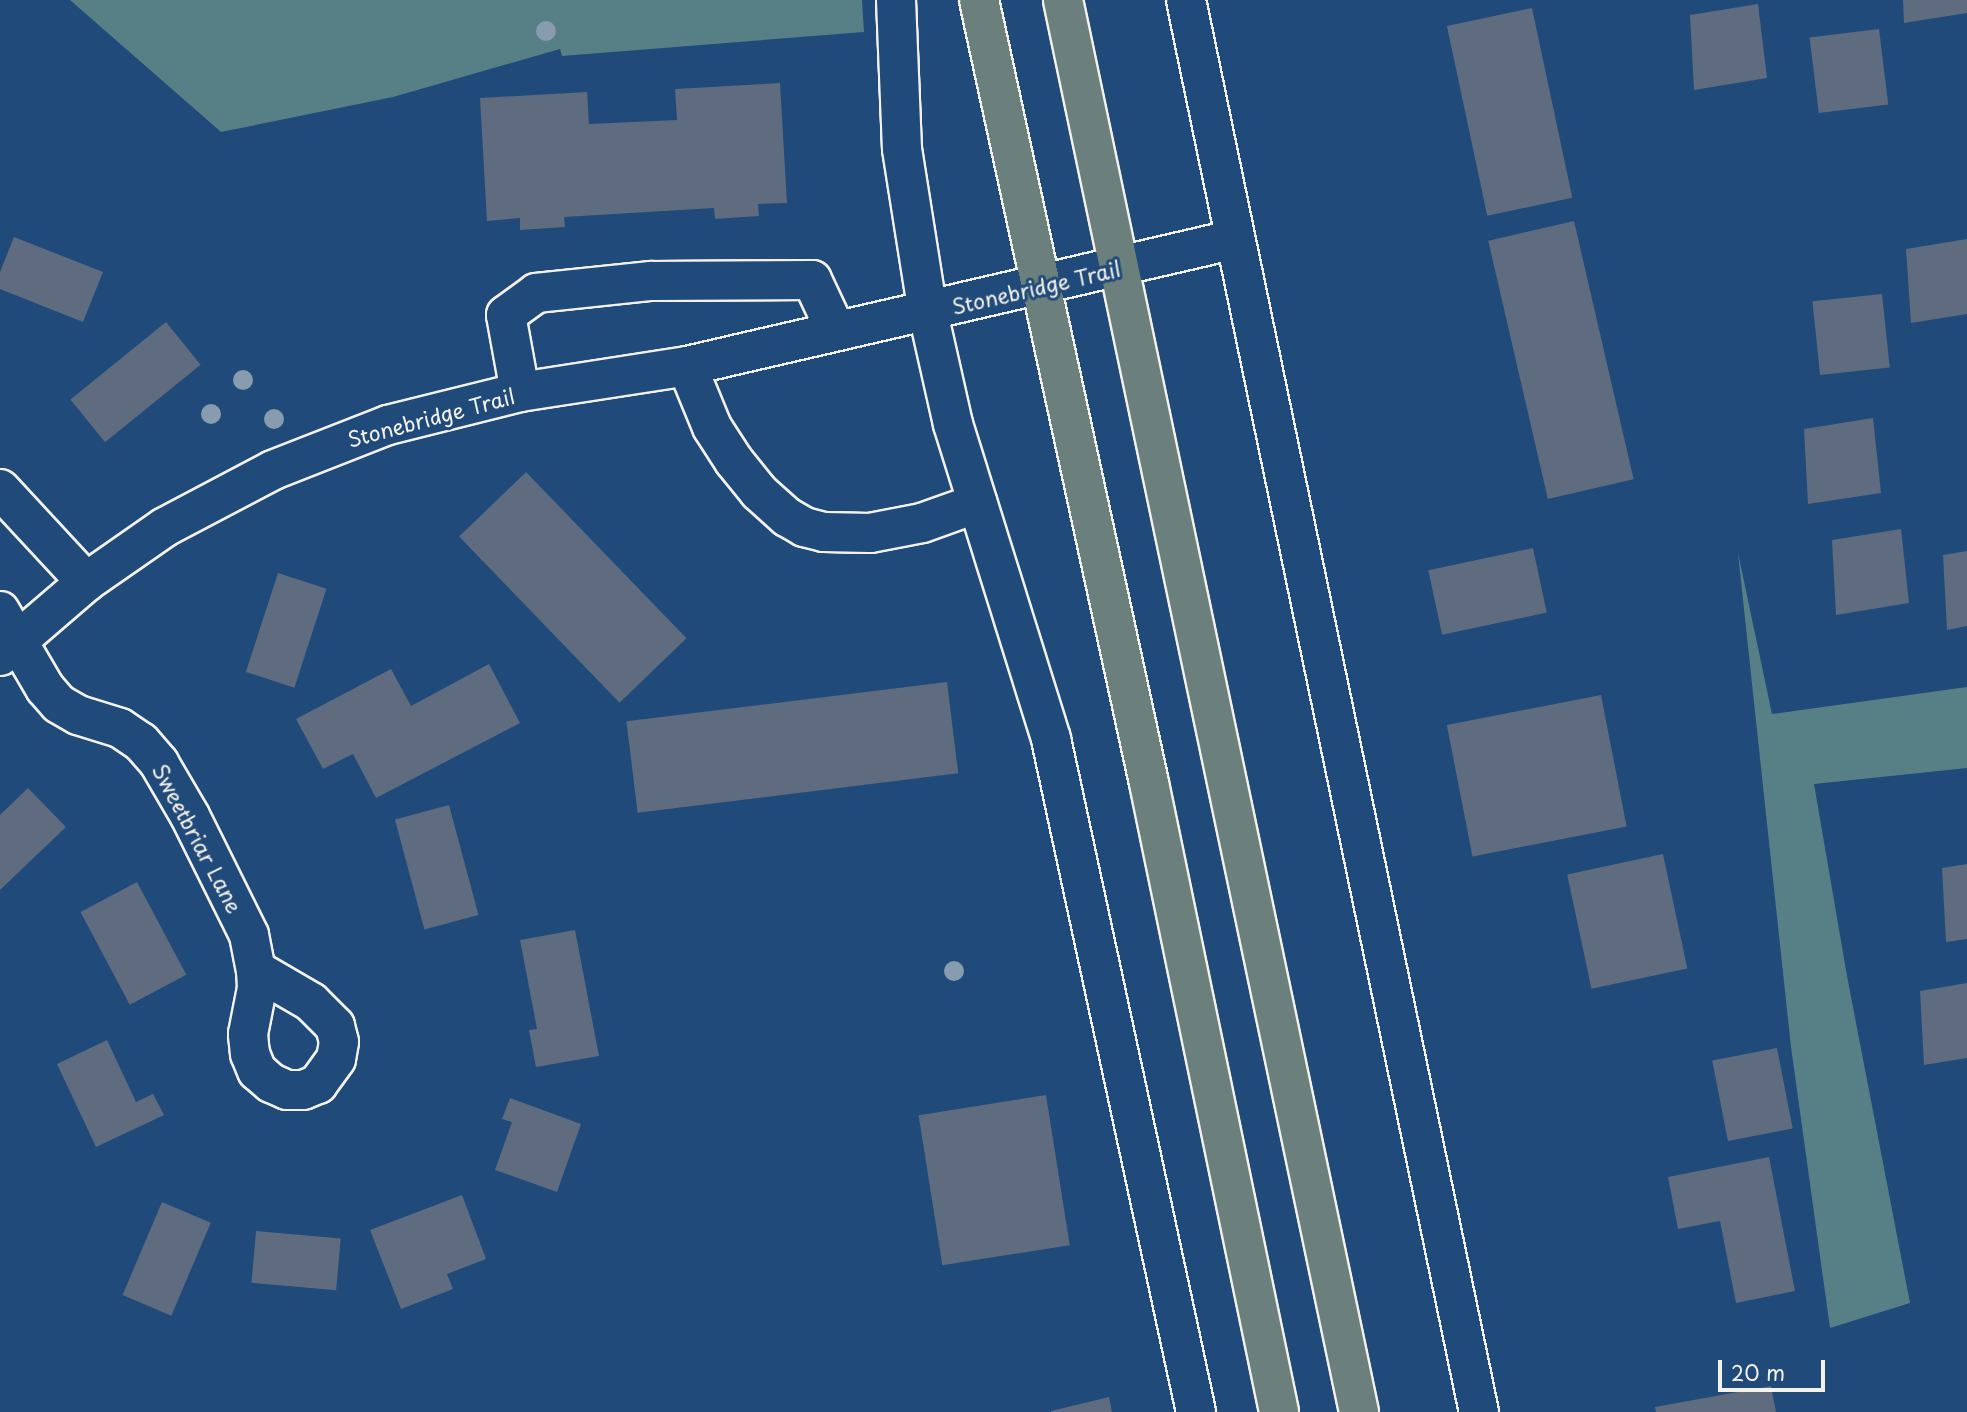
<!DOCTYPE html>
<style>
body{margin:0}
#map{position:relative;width:1967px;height:1412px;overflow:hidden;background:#1f4a7a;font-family:"Playpen Sans",sans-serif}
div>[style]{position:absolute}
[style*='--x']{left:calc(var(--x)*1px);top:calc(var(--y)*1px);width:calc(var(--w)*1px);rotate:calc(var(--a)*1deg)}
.green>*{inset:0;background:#578086}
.building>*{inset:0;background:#5f6b7f;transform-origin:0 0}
.roads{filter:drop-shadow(2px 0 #f4f1e8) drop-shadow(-2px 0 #f4f1e8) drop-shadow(0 2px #f4f1e8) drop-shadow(0 -2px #f4f1e8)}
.minor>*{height:38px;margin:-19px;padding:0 19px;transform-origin:19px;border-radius:19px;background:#1f4a7a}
.major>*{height:38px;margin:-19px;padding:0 19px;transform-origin:19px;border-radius:19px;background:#6b7f7c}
.trees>*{width:20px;height:20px;margin:-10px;border-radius:50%;background:#879cae}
span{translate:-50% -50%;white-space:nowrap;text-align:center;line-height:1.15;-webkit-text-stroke:6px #1f4a7a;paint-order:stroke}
.street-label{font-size:21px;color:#f4f1e8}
.scale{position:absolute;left:1718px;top:1360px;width:107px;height:32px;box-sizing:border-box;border:4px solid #f4f1e8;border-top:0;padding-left:9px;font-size:21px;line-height:24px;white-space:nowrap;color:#f4f1e8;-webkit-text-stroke:5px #1f4a7a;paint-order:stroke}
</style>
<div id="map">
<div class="green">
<i style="clip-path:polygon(70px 0,862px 0,864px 32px,562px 56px,560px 49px,393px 97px,221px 132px)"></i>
<i style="clip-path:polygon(1738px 553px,1772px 714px,1967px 687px,1967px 768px,1814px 784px,1847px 976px,1910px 1303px,1830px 1328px,1791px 1047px)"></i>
</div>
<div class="building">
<i style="clip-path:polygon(1903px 0,1967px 0,1967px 13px,1904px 23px)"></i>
<i style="clip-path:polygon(1758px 4px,1767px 78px,1694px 90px,1690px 15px)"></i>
<i style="left:1532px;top:8px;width:194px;height:87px;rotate:78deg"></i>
<i style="left:1879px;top:29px;width:76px;height:70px;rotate:83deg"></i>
<i style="clip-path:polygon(780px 83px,787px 203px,758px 204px,759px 216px,715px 219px,714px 208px,564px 217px,565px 227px,520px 230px,520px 218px,487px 221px,480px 98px,587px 92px,589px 124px,677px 120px,675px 89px)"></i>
<i style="left:1574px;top:221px;width:265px;height:88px;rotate:77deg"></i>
<i style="clip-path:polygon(14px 237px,103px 272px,83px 322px,0 289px,0 272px)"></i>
<i style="clip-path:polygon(1967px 239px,1967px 314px,1911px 323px,1906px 249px)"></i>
<i style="left:1882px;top:294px;width:74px;height:70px;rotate:84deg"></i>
<i style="left:166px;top:322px;width:55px;height:123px;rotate:51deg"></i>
<i style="clip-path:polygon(1873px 418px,1881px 493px,1808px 504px,1804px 429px)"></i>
<i style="left:526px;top:472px;width:231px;height:93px;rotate:46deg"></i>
<i style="clip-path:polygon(1901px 529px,1909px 603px,1836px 615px,1832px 540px)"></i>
<i style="left:1533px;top:548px;width:66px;height:107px;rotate:78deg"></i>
<i style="clip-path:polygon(1967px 551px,1967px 626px,1947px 630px,1943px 555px)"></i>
<i style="left:278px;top:573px;width:51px;height:104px;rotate:18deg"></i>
<i style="clip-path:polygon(489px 664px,520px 723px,376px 798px,353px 754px,323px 769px,296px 719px,391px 669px,411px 706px)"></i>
<i style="left:947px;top:682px;width:92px;height:323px;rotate:83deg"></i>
<i style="left:1601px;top:695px;width:134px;height:157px;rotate:79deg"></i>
<i style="clip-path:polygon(28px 788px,66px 827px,0 890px,0 815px)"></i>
<i style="left:449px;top:805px;width:114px;height:56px;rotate:75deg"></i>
<i style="left:1663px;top:854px;width:117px;height:98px;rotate:78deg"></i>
<i style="clip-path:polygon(1967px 864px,1967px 939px,1946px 942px,1942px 868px)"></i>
<i style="left:137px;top:882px;width:105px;height:64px;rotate:62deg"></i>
<i style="clip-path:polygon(575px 930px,599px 1056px,536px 1067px,529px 1030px,537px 1029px,520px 940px)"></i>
<i style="clip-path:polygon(1967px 983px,1967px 1058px,1924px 1065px,1920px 991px)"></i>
<i style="clip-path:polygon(107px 1040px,136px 1102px,153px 1094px,164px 1115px,96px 1147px,57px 1064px)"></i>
<i style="left:1777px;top:1048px;width:82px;height:66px;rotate:79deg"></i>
<i style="left:1046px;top:1095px;width:152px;height:129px;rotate:81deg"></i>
<i style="clip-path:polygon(510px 1098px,581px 1124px,557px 1192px,495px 1170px,512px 1122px,502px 1119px)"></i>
<i style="clip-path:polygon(1769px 1157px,1795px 1291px,1736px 1303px,1720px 1221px,1678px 1229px,1668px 1177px)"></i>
<i style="clip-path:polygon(462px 1195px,486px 1259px,447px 1274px,453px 1289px,401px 1309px,370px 1230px)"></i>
<i style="left:162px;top:1202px;width:53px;height:101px;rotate:23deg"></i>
<i style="left:256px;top:1231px;width:85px;height:52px;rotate:5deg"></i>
<i style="clip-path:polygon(1771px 1386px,1776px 1412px,1656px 1412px,1655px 1407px)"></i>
<i style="clip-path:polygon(1109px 1397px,1112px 1412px,1051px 1412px,1051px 1411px)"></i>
</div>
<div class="roads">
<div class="minor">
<i style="--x:896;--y:0;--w:149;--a:87.7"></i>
<i style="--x:902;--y:149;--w:166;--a:81"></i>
<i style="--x:928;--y:313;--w:114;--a:77.3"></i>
<i style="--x:953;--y:424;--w:330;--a:72.7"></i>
<i style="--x:1051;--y:739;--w:688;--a:77.84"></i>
<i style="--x:1186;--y:0;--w:1442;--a:78.28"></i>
<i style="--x:687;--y:366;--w:66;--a:67.7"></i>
<i style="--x:712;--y:427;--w:40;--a:57.1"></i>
<i style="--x:734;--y:461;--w:40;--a:51"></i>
<i style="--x:759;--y:492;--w:38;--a:42"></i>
<i style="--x:787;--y:517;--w:20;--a:30"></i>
<i style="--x:804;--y:527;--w:21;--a:14"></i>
<i style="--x:824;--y:532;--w:46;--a:1.2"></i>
<i style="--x:870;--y:533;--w:53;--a:-10.9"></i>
<i style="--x:922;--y:523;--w:59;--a:-19.7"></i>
<i style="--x:520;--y:392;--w:78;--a:-100.3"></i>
<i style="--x:506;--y:315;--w:37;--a:-36"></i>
<i style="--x:536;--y:293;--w:116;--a:-6"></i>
<i style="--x:651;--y:281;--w:161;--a:-0.4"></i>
<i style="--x:812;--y:280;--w:54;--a:64.9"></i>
<i style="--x:0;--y:489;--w:127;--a:47.2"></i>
<i style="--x:0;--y:611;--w:89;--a:59.7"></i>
<i style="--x:45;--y:688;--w:21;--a:49"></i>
<i style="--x:59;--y:704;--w:22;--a:30"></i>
<i style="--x:78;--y:715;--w:44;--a:17.2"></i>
<i style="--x:120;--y:728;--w:25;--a:34"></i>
<i style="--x:141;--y:742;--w:28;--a:49"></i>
<i style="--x:159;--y:763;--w:61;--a:59.7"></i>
<i style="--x:190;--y:816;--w:133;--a:63.6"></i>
<i style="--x:249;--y:935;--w:36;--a:79"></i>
<i style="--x:0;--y:656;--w:113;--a:-40.7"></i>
<i style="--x:86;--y:582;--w:96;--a:-34.8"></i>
<i style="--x:165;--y:527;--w:122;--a:-27.8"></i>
<i style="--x:273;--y:470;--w:123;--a:-21.4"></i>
<i style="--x:388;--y:425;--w:136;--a:-14"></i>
<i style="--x:520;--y:392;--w:169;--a:-8.8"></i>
<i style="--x:687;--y:366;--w:563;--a:-13.03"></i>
<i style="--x:256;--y:970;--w:64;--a:30.2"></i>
<i style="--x:311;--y:1002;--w:34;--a:45"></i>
<i style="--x:335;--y:1026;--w:16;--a:76"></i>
<i style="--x:339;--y:1042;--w:17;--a:100"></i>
<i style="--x:336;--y:1059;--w:31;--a:126"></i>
<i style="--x:318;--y:1084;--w:16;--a:158"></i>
<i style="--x:303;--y:1090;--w:16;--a:180"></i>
<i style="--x:287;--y:1090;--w:17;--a:-156"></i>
<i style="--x:271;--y:1083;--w:18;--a:-139"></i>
<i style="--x:257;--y:1071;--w:18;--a:-112"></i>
<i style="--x:250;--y:1054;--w:20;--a:-96"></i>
<i style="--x:248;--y:1034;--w:47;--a:-78.9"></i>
<i style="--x:257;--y:988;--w:18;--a:-93"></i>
</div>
<div class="major">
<i style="--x:979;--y:0;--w:801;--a:77.75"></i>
<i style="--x:1149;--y:783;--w:642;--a:78.32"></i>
<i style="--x:1063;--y:0;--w:1443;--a:78.16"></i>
</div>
</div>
<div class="trees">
<i style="left:546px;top:31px"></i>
<i style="left:243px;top:380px"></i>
<i style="left:211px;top:414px"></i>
<i style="left:274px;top:419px"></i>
<i style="left:954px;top:971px"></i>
</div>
<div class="street-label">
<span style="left:1036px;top:287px;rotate:-13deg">Stonebridge Trail</span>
<span style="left:431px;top:417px;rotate:-15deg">Stonebridge Trail</span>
<span style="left:198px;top:838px;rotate:62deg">Sweetbriar Lane</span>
</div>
<div class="scale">20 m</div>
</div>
